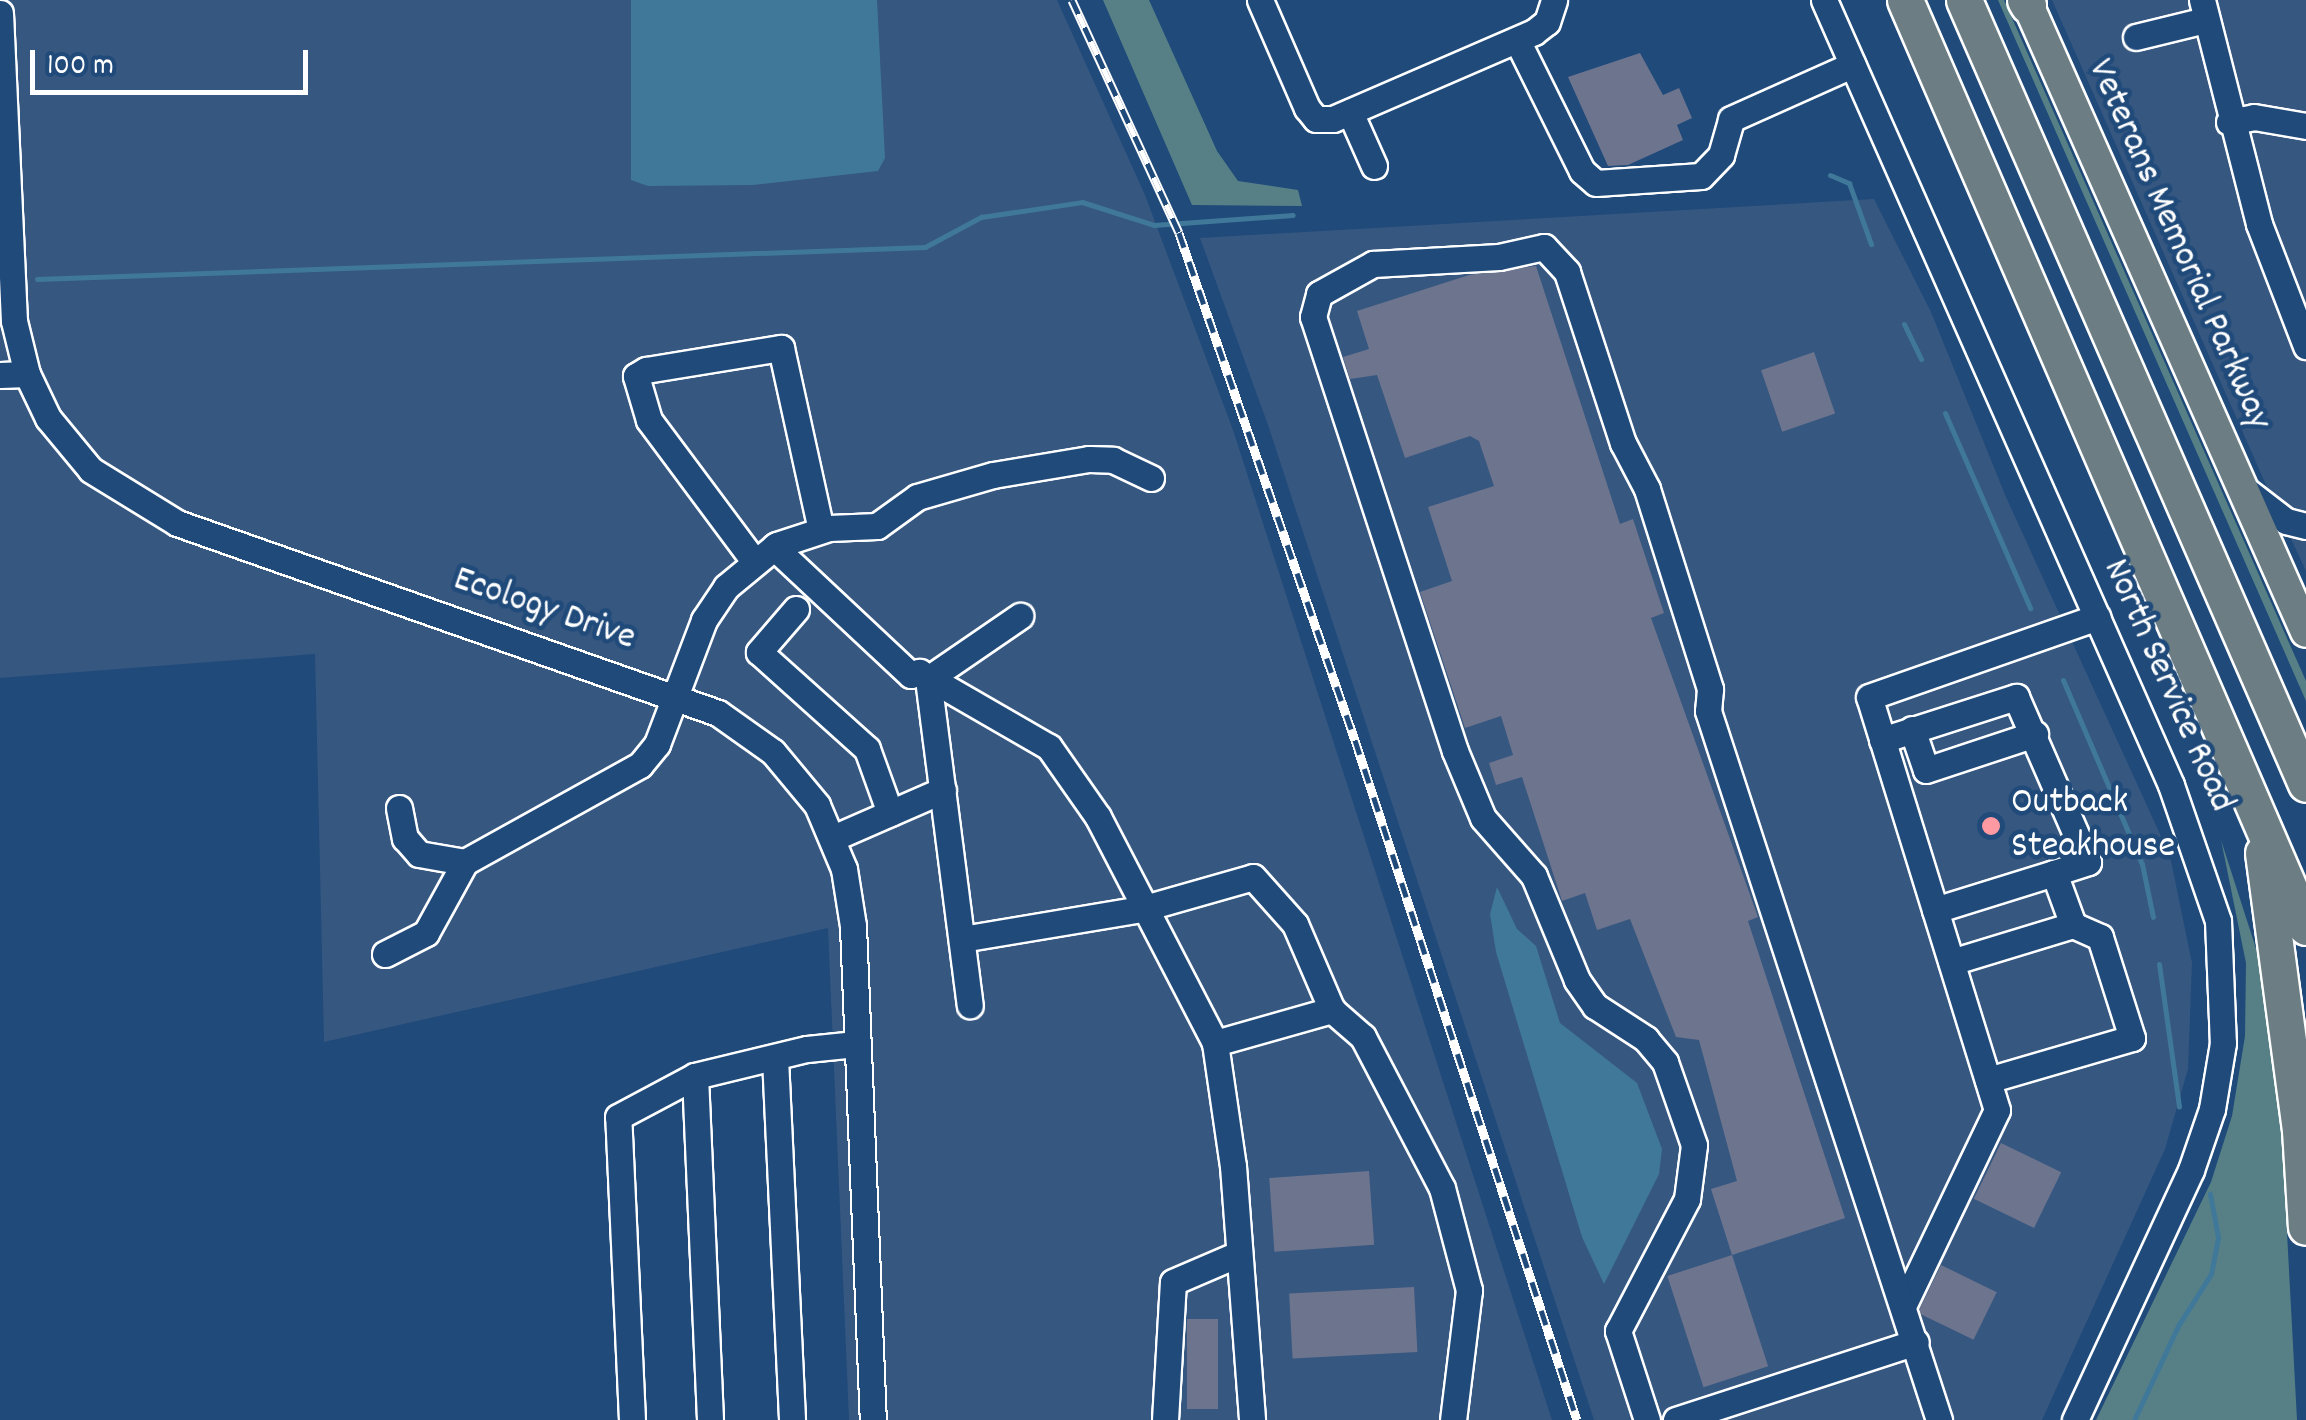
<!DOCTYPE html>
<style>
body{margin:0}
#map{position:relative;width:2306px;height:1420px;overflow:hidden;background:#1f4a7a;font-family:Dekko,sans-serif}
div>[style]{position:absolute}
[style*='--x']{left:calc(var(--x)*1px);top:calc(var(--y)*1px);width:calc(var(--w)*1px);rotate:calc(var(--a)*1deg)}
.built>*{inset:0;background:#365780}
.green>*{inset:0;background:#578086}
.water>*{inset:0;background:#40789a}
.stream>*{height:5px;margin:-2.5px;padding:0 2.5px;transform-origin:2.5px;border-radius:2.5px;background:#40789a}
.building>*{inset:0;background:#6d748e;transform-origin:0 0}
.roads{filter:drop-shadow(2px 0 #fff) drop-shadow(-2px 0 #fff) drop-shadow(0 2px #fff) drop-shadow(0 -2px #fff)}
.minor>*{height:25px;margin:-12.5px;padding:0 12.5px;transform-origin:12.5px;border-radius:12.5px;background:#1f4a7a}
.major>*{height:30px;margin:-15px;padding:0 15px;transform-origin:15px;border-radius:15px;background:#6c7e84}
.highway>*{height:35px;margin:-17.5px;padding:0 17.5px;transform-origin:17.5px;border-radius:17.5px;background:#6c7e84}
.rail>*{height:9px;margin-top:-4.5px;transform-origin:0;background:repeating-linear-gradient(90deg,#1f4a7a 0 15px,#fff 0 30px);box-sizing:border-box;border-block:2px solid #fff}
.dots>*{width:28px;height:28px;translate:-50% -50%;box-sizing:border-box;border:5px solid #1f4a7a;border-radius:50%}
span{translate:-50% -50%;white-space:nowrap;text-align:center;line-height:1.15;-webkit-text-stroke:9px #1f4a7a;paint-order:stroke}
.street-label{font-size:38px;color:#fff}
.poi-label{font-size:38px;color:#fff}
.left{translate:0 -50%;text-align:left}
.scale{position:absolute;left:30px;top:50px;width:278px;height:45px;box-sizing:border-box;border:5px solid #fff;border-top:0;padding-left:12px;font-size:30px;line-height:35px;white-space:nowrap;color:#fff;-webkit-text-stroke:8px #1f4a7a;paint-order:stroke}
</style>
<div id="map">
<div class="built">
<i style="clip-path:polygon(0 0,1057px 0,1145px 195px,1233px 430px,1552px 1420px,849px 1420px,828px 928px,324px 1042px,315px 654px,0 678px)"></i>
<i style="clip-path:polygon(2052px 0,2306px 0,2306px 571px,2270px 494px)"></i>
<i style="clip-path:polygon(1874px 199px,1931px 312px,2006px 497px,2170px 856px,2192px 963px,2188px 1069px,2165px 1149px,2042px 1420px,1594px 1420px,1268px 425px,1200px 238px)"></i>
</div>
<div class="green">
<i style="clip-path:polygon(1103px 0,1149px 0,1217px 151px,1238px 181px,1298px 190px,1302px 206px,1192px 205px)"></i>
<i style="clip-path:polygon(1998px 0,2004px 0,2306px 681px,2306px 701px)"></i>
<i style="clip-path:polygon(2221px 840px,2261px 964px,2279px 1083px,2297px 1420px,2096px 1420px,2211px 1182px,2232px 1116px,2245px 1036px,2246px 963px)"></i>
</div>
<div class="water">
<i style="clip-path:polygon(631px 0,877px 0,885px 158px,878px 171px,753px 185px,648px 186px,631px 180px)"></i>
<i style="clip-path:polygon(1497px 887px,1517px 929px,1536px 946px,1560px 1023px,1637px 1083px,1662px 1149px,1659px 1174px,1604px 1284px,1582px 1237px,1496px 952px,1490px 914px)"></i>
</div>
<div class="stream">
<i style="--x:1830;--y:175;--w:21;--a:23"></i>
<i style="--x:1849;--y:183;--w:65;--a:70.2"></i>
<i style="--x:37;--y:279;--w:889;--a:-2.06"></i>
<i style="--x:925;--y:247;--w:64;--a:-28.2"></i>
<i style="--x:981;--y:217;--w:102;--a:-8.4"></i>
<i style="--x:1082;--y:202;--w:76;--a:17.7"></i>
<i style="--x:1154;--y:225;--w:139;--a:-4.1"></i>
<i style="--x:1904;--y:324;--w:39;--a:64"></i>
<i style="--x:1945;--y:413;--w:213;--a:66.4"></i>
<i style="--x:2063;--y:680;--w:200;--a:66.8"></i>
<i style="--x:2142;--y:864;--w:54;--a:78.3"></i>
<i style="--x:2159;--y:964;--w:144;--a:82"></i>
<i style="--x:2134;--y:1420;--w:104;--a:-64.9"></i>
<i style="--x:2178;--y:1326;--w:62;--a:-57.6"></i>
<i style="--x:2211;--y:1274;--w:38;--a:-79"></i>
<i style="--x:2218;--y:1237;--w:44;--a:-100.5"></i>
</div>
<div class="building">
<i style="clip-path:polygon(1640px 53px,1663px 95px,1679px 88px,1692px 118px,1677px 125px,1683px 140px,1628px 165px,1608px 166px,1568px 77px)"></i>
<i style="clip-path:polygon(1536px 266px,1620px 524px,1633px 519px,1664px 613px,1651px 618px,1758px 917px,1748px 921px,1845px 1218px,1732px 1255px,1711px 1189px,1737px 1181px,1699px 1040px,1676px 1037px,1630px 919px,1597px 930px,1585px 893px,1562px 901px,1522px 777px,1496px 785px,1489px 763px,1513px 755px,1501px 716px,1465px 728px,1420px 592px,1452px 581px,1428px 507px,1494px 486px,1479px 441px,1470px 436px,1405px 458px,1377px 375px,1350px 379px,1343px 357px,1369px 349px,1357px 311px,1469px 275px)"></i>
<i style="left:1814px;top:352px;width:65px;height:56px;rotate:71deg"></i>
<i style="left:2001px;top:1143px;width:67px;height:62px;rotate:26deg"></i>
<i style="left:1369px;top:1171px;width:74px;height:100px;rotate:86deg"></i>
<i style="left:1732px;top:1255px;width:117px;height:68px;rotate:72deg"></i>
<i style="left:1941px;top:1265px;width:62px;height:53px;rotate:26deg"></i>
<i style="left:1414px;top:1287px;width:65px;height:125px;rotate:87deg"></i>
<i style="left:1187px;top:1319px;width:31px;height:90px"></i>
</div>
<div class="roads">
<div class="minor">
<i style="--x:1260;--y:0;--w:118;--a:66.5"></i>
<i style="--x:1307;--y:108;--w:14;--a:51"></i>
<i style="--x:1316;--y:119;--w:17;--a:0"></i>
<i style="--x:1333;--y:119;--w:219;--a:-23.4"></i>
<i style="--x:1534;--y:32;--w:16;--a:-38"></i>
<i style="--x:1547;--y:22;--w:23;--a:-72"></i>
<i style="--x:1824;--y:0;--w:858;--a:66.15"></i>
<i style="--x:2171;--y:785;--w:144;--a:70.9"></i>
<i style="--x:2218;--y:921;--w:122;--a:87.7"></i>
<i style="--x:2223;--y:1043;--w:67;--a:99.5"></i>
<i style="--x:2212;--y:1109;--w:65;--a:109"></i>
<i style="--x:2191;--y:1170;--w:276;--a:114.9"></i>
<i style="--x:2202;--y:0;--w:231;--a:75.7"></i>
<i style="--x:2259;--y:224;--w:131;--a:68.9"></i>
<i style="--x:0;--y:13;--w:308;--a:87.4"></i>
<i style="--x:14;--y:321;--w:55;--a:76.2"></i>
<i style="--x:27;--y:374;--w:49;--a:64.5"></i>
<i style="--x:48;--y:418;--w:67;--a:50.4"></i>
<i style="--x:91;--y:470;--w:101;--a:31.6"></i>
<i style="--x:177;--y:523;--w:573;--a:19.35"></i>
<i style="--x:718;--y:713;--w:67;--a:35.3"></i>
<i style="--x:773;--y:752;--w:69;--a:50.3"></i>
<i style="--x:817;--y:805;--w:69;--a:67.1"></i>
<i style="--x:844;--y:869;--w:58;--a:81"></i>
<i style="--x:853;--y:926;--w:494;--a:87.7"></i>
<i style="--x:2136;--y:37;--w:71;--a:-13.8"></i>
<i style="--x:1517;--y:40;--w:146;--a:63.6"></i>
<i style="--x:1582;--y:171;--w:18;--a:41"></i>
<i style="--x:1596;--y:183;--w:105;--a:-3.8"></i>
<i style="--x:1701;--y:176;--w:29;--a:-46"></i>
<i style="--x:1721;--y:155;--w:37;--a:-74"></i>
<i style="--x:1731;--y:119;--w:133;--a:-24.1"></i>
<i style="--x:1350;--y:112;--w:59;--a:66"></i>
<i style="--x:2229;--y:122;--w:25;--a:-11"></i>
<i style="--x:2254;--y:117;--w:53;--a:9.8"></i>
<i style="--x:0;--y:375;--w:27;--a:-2"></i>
<i style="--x:2243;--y:488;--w:54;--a:37.5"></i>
<i style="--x:2286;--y:521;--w:21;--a:14"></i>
<i style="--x:774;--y:547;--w:187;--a:43.1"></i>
<i style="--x:911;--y:675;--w:9;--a:-21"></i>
<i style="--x:919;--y:672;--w:150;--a:30"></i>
<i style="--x:1049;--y:747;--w:85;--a:55"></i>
<i style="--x:1098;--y:817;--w:254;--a:62.6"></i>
<i style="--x:1215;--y:1043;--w:124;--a:81.7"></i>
<i style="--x:1233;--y:1166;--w:255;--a:85.7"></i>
<i style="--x:754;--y:561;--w:176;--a:-126.7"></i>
<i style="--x:649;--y:420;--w:46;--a:-106.5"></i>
<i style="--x:636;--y:376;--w:12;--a:-31"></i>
<i style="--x:646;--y:370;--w:137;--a:-9.3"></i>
<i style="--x:781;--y:348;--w:186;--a:77.6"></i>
<i style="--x:796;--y:609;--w:57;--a:130.7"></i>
<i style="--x:759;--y:652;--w:145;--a:41.9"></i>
<i style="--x:867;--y:749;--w:68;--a:70.2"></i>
<i style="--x:928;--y:679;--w:329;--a:82.7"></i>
<i style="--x:928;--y:679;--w:112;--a:-34.4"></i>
<i style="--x:1912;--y:729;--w:43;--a:71.1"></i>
<i style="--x:1926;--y:770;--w:115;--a:-18.3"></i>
<i style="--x:1882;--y:740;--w:141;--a:-17.8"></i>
<i style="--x:2016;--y:697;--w:180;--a:66.4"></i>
<i style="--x:2088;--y:862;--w:36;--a:162"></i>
<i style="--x:2054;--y:873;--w:55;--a:69.9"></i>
<i style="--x:2073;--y:925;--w:127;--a:163.1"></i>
<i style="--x:399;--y:808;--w:31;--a:79"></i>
<i style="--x:405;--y:838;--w:21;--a:49"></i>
<i style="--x:419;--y:854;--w:47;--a:9.9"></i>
<i style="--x:833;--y:838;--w:120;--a:-23.6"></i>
<i style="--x:1935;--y:910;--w:125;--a:-17.3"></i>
<i style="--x:962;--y:939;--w:181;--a:-9.5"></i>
<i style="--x:1141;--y:909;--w:116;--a:-15.9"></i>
<i style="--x:1253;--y:877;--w:63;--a:48.2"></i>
<i style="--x:1295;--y:924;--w:94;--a:66.7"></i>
<i style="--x:1332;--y:1010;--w:41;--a:41.1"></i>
<i style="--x:1363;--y:1037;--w:170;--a:62.4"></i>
<i style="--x:1442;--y:1188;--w:106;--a:75.2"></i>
<i style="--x:1469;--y:1290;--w:131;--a:97"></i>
<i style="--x:385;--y:954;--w:46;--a:-27.1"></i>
<i style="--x:426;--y:933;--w:81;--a:-61.2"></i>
<i style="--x:465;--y:862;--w:200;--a:-29"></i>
<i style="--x:640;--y:765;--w:27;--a:-51"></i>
<i style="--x:657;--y:744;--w:133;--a:-69.2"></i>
<i style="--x:704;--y:620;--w:40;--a:-56"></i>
<i style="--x:726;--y:587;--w:66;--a:-39.5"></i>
<i style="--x:777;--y:545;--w:55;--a:-18.1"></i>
<i style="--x:829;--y:528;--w:48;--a:-2.4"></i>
<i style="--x:877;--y:526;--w:49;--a:-35.9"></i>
<i style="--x:917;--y:497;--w:79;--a:-16.1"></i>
<i style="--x:993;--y:475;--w:97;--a:-9.5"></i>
<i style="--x:1089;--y:459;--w:24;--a:2"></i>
<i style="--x:1113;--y:460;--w:42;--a:25.3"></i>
<i style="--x:1215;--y:1043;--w:122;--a:-15.8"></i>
<i style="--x:775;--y:1058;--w:362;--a:87.3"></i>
<i style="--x:695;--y:1076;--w:344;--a:87.5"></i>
<i style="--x:1988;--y:1080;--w:150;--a:-16.3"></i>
<i style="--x:2132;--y:1038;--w:106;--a:-107.6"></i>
<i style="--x:2100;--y:937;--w:30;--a:-156"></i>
<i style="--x:1904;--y:1304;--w:215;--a:-64.4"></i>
<i style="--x:1997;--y:1110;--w:432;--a:-107.2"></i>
<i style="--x:1869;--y:697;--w:242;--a:-19.3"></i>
<i style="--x:632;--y:1420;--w:303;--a:-92.6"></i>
<i style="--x:618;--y:1117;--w:87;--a:-28"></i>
<i style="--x:695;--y:1076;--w:115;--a:-13.6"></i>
<i style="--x:807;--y:1049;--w:49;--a:-5.8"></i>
<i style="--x:1165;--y:1420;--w:138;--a:-86.7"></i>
<i style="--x:1173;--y:1282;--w:71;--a:-23.3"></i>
<i style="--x:1647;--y:1420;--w:94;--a:-108"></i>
<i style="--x:1618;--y:1331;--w:149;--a:-62.4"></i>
<i style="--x:1687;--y:1199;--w:54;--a:-82.6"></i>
<i style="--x:1694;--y:1145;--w:88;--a:-109.3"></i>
<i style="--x:1665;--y:1062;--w:30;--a:-130"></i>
<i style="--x:1646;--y:1039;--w:61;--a:-147.1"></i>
<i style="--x:1595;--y:1006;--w:32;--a:-125"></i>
<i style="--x:1577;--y:980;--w:113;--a:-112.5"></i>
<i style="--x:1534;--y:876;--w:77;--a:-131.3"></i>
<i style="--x:1483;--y:818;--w:73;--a:-112.7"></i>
<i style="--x:1455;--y:751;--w:457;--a:-108.1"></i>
<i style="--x:1313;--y:317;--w:24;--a:-75"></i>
<i style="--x:1319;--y:294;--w:62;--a:-29.1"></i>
<i style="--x:1373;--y:264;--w:126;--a:-3.2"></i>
<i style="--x:1499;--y:257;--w:46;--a:-12.5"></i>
<i style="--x:1544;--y:247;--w:34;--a:47"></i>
<i style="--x:1567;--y:272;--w:180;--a:71.9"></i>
<i style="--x:1623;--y:443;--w:52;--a:62.4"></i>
<i style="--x:1647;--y:489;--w:210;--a:72.5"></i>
<i style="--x:1710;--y:689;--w:22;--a:95"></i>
<i style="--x:1708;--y:711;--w:746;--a:71.95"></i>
<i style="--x:1676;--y:1420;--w:252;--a:-18"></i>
</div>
<div class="major">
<i style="--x:2026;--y:0;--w:691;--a:66.1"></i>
</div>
<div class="highway">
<i style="--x:1905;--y:0;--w:1010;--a:66.61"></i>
<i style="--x:1964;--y:0;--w:855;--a:66.43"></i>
<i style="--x:2025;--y:0;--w:6;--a:59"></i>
<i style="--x:2263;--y:853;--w:279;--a:82.4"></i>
<i style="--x:2300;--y:1130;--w:97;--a:86.5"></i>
</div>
</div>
<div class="rail">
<i style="--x:1072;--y:0;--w:256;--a:65.3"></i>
<i style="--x:1179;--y:233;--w:537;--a:70.86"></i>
<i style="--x:1355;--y:740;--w:715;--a:71.92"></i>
</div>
<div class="dots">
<i style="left:1991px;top:826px;background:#ff9aa2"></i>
</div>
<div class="street-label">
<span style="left:2178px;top:245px;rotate:66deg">Veterans Memorial Parkway</span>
<span style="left:544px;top:610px;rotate:19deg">Ecology Drive</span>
<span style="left:2167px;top:686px;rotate:66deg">North Service Road</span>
</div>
<div class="poi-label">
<span class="left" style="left:2011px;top:826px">Outback<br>Steakhouse</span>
</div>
<div class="scale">100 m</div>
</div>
